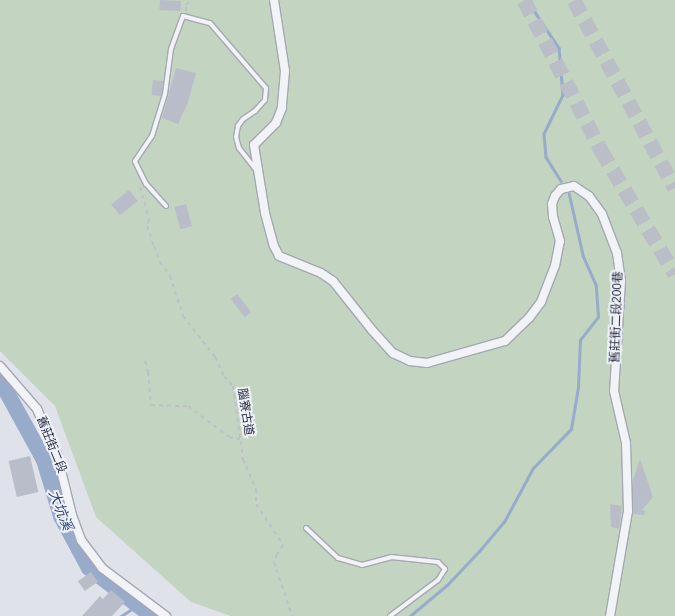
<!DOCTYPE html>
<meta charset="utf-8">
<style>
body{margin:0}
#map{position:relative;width:675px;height:616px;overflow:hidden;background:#dfe2e9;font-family:Helvetica,"Noto Sans TC",sans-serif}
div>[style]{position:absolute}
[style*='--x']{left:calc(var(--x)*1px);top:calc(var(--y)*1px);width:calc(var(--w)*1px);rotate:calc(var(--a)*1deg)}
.green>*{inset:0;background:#c3d4c0}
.stream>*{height:2.5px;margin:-1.25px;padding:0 1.25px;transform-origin:1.25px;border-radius:1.25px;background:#98abcb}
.river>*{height:16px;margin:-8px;padding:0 8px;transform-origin:8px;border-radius:8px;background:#98abcb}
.building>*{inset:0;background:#b9bdc9;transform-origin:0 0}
.highway-tunnel>*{height:15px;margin-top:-7.5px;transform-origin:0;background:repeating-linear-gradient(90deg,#babec7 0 15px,transparent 0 23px)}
.path>*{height:2px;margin-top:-1px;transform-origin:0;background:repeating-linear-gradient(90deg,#bdc0c8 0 4px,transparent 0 8px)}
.roads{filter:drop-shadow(1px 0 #a4a8b3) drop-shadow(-1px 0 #a4a8b3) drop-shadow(0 1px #a4a8b3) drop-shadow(0 -1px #a4a8b3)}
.lane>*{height:4px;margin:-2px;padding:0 2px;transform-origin:2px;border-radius:2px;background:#f2f3f7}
.street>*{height:8px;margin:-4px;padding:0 4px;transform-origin:4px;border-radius:4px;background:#f2f3f7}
span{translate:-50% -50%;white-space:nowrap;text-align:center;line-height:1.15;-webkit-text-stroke:4px #eff1f7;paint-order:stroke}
.street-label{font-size:12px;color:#272e41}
.water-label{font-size:14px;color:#2f4777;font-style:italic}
</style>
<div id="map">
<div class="green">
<i style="clip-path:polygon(0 0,675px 0,675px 616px,231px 616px,191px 602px,96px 517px,55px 406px,0 351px)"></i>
</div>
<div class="stream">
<i style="--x:527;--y:0;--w:58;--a:56.3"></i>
<i style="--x:559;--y:48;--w:47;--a:85.1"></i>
<i style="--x:563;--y:95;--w:43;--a:116"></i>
<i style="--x:544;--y:134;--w:23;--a:85"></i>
<i style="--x:546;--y:157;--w:28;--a:58"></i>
<i style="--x:121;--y:616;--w:20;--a:-33"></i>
<i style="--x:410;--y:616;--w:48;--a:-40"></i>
<i style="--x:447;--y:585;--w:50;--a:-46.6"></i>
<i style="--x:481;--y:549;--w:35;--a:-50"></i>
<i style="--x:504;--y:522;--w:61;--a:-61.8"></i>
<i style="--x:533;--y:468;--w:54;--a:-45.7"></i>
<i style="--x:571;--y:429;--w:43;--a:-80.5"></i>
<i style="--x:578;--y:387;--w:47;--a:-87.6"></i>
<i style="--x:580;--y:340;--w:29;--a:-52"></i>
<i style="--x:598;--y:317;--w:31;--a:-94"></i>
<i style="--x:596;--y:286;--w:32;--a:-114"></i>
<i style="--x:583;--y:257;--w:64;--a:-102.7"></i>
</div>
<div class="river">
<i style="--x:0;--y:380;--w:91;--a:61.2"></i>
<i style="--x:44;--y:460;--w:59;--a:73.1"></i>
<i style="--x:61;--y:516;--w:59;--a:61.7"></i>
<i style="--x:89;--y:568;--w:79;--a:37.3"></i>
</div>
<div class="building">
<i style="left:160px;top:0;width:21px;height:10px;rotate:3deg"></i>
<i style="clip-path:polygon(176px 68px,196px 73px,188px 102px,178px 124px,162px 118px)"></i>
<i style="left:153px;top:80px;width:10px;height:15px;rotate:6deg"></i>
<i style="left:129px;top:190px;width:14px;height:23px;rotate:51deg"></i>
<i style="left:186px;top:204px;width:23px;height:12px;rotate:75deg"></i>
<i style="left:237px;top:294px;width:23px;height:8px;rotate:52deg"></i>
<i style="left:30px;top:456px;width:37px;height:22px;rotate:77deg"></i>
<i style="clip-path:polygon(640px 459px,653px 497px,642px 510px,645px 511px,644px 515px,633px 514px,633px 480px)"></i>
<i style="clip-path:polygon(610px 504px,622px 506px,619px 529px,611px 527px)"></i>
<i style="left:91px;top:572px;width:12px;height:16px;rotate:55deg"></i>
<i style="clip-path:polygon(111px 590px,125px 602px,112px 616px,82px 616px,100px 596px,103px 599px)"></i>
</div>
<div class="highway-tunnel">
<i style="--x:524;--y:0;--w:169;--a:62.8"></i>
<i style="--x:601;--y:150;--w:144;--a:59.2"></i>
<i style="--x:574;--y:0;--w:213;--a:61.8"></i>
</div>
<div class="path">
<i style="--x:186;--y:11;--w:6;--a:-90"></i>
<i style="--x:186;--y:5;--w:7;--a:-45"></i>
<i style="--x:140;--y:187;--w:33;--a:74"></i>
<i style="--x:149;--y:219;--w:7;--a:106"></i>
<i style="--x:147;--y:226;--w:21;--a:71"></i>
<i style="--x:154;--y:246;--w:17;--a:69"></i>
<i style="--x:160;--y:262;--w:17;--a:54"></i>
<i style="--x:170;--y:276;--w:42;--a:72"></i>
<i style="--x:183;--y:316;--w:52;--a:52"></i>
<i style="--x:215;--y:357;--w:21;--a:65"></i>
<i style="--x:224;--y:376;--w:13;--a:48"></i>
<i style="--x:233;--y:386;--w:74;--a:82.2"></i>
<i style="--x:243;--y:459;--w:33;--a:67"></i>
<i style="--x:256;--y:489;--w:15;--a:90"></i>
<i style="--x:256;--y:504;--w:49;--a:56.6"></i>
<i style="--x:283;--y:545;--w:11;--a:124"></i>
<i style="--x:277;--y:554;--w:9;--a:111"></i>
<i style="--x:274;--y:562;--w:57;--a:71.6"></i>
<i style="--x:145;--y:361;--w:11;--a:75"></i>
<i style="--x:148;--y:372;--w:33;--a:85"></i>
<i style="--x:151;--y:405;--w:37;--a:2"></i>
<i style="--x:188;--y:406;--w:51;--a:37.1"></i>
<i style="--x:229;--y:437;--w:11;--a:10"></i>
</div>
<div class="roads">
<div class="lane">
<i style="--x:166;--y:206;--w:30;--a:-132"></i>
<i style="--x:146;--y:184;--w:25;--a:-116"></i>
<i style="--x:135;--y:161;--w:30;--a:-56"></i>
<i style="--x:152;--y:136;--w:44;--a:-72.8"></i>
<i style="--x:165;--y:94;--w:45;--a:-82.4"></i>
<i style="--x:171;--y:49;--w:35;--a:-70"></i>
<i style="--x:183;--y:16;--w:28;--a:15"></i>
<i style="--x:210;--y:23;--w:86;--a:49.3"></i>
<i style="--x:266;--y:88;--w:12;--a:95"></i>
<i style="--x:265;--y:100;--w:15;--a:132"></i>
<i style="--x:255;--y:111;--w:14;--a:146"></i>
<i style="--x:243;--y:119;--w:9;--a:126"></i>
<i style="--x:238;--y:126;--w:11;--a:100"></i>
<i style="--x:236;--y:137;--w:11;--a:75"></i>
<i style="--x:239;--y:148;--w:28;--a:52"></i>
<i style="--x:306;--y:528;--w:44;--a:43.2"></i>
<i style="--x:338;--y:558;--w:25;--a:16"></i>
<i style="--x:362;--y:565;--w:30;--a:-15"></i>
<i style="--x:391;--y:557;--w:47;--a:6.1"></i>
<i style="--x:438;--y:562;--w:10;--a:45"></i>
<i style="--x:445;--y:569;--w:13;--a:122"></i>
<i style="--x:438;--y:580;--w:60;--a:143.1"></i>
</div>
<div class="street">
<i style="--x:274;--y:0;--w:72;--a:81.2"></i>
<i style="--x:285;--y:71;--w:37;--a:95"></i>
<i style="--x:282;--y:108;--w:16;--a:112"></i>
<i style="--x:276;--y:123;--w:31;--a:135"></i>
<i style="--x:254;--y:145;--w:69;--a:80.8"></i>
<i style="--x:265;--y:213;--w:34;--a:75"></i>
<i style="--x:274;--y:246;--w:11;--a:63"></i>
<i style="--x:279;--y:256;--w:45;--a:22"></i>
<i style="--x:321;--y:273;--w:14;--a:34"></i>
<i style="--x:333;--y:281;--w:63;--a:51.5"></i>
<i style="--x:372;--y:330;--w:31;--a:48"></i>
<i style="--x:393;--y:353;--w:19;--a:25"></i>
<i style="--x:410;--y:361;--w:17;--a:7"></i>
<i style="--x:427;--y:363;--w:81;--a:-15.8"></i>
<i style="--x:505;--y:341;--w:33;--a:-44"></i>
<i style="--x:529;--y:318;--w:20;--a:-53"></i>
<i style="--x:541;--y:302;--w:39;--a:-69"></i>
<i style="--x:555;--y:266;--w:25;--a:-79"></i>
<i style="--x:560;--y:241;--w:25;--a:-106"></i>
<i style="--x:553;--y:217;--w:13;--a:-94"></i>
<i style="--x:552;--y:204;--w:9;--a:-69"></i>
<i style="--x:555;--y:196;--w:9;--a:-49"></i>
<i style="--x:561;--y:189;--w:13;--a:-13"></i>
<i style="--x:574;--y:186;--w:18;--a:34"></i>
<i style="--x:589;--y:196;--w:22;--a:54"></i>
<i style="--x:602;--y:214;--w:42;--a:69"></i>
<i style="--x:617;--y:253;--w:28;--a:82"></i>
<i style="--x:621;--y:281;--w:110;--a:93.6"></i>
<i style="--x:614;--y:391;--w:53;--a:77"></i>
<i style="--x:626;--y:443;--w:68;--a:88.3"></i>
<i style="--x:628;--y:511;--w:107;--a:99.7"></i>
<i style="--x:0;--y:366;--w:57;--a:49.3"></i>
<i style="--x:37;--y:409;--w:49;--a:66"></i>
<i style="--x:57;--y:454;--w:63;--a:76.2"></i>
<i style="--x:72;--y:515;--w:27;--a:70"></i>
<i style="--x:81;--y:540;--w:35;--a:53"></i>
<i style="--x:102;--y:568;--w:80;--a:36.9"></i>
</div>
</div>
<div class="street-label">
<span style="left:617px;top:317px;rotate:-88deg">舊莊街二段200巷</span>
<span style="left:245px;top:412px;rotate:81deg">腦寮古道</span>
<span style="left:51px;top:445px;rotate:68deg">舊莊街二段</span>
</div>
<div class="water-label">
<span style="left:61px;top:510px;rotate:69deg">大坑溪</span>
</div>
</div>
